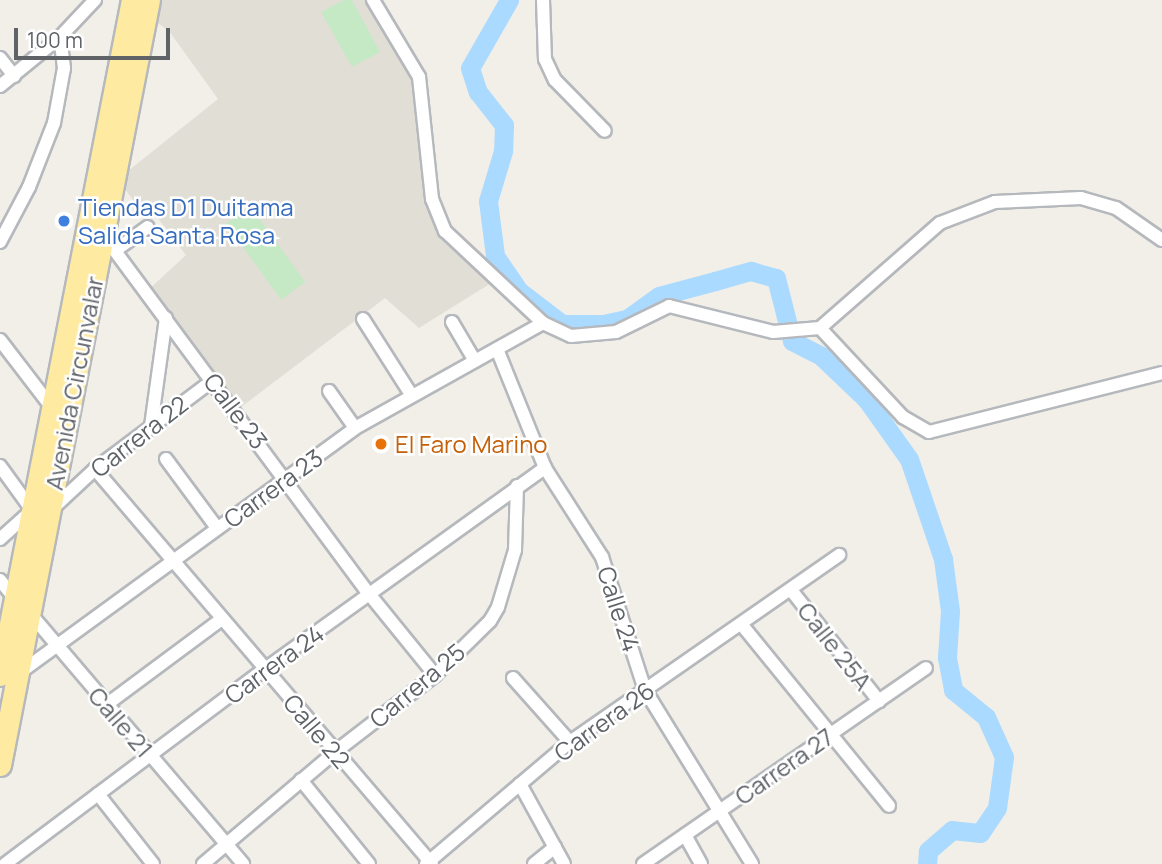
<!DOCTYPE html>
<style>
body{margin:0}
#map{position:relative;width:1162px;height:864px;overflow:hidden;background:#f1efe8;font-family:Manrope,sans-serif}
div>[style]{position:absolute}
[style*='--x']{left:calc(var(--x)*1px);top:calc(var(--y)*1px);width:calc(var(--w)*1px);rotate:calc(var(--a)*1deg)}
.education>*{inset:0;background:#e1ded6}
.green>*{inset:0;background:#c5e8c5;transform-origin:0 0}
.river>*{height:19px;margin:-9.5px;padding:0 9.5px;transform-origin:9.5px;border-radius:9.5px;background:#aadaff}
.roads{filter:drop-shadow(2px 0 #b5b8bc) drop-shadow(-2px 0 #b5b8bc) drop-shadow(0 2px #b5b8bc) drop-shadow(0 -2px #b5b8bc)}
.minor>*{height:12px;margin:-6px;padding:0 6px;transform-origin:6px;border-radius:6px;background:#fff}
.trunk>*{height:21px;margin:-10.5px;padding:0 10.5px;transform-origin:10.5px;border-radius:10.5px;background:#feeaa1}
.dots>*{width:19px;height:19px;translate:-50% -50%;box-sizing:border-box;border:4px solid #fff;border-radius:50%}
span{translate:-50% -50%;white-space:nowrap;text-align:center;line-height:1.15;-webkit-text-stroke:5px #fff;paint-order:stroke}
.shop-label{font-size:24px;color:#366cbe}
.left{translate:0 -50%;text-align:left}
.street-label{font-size:24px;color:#5f6368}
.food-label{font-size:24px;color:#c56008}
.scale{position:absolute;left:14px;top:28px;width:156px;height:32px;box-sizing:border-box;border:4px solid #5f6368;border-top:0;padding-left:9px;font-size:21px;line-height:24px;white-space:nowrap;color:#5f6368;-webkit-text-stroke:5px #fff;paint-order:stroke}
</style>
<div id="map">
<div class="education">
<i style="clip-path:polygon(154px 0,373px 0,418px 74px,434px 203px,447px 235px,496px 280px,419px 328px,385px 298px,236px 411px,146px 292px,186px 255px,157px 217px,148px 222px,125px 189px,128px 171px,218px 99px,169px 31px,149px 17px)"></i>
</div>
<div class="green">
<i style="clip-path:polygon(344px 0,352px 0,380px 52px,352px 67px,321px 12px)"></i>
<i style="left:250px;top:206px;width:94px;height:30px;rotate:54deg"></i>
</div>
<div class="river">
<i style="--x:509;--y:0;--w:78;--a:119.8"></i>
<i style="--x:470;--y:68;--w:25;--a:72"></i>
<i style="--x:478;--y:92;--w:42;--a:51.8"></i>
<i style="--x:504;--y:125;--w:26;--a:92"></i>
<i style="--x:503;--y:151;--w:52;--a:106.7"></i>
<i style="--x:488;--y:201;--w:55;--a:82.7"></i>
<i style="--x:495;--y:256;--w:42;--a:55.6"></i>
<i style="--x:519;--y:291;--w:54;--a:37.5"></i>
<i style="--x:562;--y:324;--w:41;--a:0"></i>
<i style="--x:603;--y:324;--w:25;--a:-12"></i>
<i style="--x:627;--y:319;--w:39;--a:-36"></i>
<i style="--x:659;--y:296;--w:58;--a:-15"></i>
<i style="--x:715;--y:281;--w:37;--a:-16"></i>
<i style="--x:751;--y:271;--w:26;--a:16"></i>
<i style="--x:776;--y:278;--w:65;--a:75.7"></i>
<i style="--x:792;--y:341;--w:33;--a:27"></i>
<i style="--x:821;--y:356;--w:64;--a:43.7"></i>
<i style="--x:867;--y:400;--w:72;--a:54.6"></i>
<i style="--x:909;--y:459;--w:106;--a:71.2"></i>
<i style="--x:943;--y:559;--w:52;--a:82.3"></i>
<i style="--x:950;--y:611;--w:47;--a:93.7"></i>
<i style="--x:947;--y:658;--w:33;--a:79"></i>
<i style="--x:953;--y:690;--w:43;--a:39.3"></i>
<i style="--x:986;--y:717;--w:44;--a:65.8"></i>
<i style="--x:1004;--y:757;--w:51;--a:97.8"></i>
<i style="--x:997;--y:808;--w:30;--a:124"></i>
<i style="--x:980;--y:833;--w:28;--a:-174"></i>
<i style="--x:952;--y:830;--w:32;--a:139"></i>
<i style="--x:928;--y:851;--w:13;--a:94"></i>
</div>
<div class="roads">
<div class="minor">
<i style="--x:373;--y:0;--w:90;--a:59.1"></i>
<i style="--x:419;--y:77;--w:123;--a:83.9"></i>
<i style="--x:432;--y:199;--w:35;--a:68"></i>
<i style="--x:445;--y:231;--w:134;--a:43.2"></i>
<i style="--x:543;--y:323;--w:31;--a:25"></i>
<i style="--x:571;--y:336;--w:45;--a:-5.1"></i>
<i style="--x:616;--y:332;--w:59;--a:-26.1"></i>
<i style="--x:669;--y:306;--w:107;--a:14"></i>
<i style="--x:773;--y:332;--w:47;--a:-4.9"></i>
<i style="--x:543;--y:0;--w:59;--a:88.1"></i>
<i style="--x:545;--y:59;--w:23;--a:65"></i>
<i style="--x:555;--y:80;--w:71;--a:45.6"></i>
<i style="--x:0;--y:58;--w:23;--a:52"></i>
<i style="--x:0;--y:86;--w:77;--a:-39.2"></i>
<i style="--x:60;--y:37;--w:51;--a:-46.6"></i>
<i style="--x:101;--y:232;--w:452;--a:53.5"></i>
<i style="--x:370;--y:595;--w:103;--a:50.9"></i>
<i style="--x:0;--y:242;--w:62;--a:-62.2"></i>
<i style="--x:29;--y:187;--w:69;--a:-68.7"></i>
<i style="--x:54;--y:123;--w:56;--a:-79.7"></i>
<i style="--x:64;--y:68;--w:31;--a:-97"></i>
<i style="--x:116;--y:250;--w:39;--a:-36"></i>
<i style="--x:363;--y:319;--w:91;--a:57.5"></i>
<i style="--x:452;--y:322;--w:45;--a:59.5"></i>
<i style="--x:820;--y:328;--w:159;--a:-41.2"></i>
<i style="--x:940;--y:223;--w:59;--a:-20.9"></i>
<i style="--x:995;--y:202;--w:86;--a:-2.7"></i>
<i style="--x:1081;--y:198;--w:36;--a:16"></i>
<i style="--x:1116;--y:208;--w:56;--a:34.8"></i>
<i style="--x:820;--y:328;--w:122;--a:47"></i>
<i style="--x:903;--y:417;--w:30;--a:30"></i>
<i style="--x:929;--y:432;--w:240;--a:-14.2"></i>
<i style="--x:0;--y:340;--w:87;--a:52.5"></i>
<i style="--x:497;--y:349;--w:128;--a:68"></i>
<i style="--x:545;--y:468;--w:106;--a:57.4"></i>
<i style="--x:602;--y:557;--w:140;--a:72.1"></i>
<i style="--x:645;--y:690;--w:204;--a:58.4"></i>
<i style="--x:329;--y:391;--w:45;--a:54.9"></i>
<i style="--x:151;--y:426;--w:109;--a:-82.1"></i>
<i style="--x:166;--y:459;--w:86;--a:53.5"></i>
<i style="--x:0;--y:466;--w:54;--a:54"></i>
<i style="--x:95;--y:469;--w:519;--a:49.53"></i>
<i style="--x:52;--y:509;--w:59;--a:-42.9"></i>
<i style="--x:95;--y:469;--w:148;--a:-37"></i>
<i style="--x:0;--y:539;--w:42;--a:-42.1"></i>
<i style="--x:0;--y:580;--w:24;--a:52"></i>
<i style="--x:791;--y:590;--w:142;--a:51.6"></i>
<i style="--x:28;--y:611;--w:332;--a:49.6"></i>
<i style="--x:742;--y:625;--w:233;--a:50.9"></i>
<i style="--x:18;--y:674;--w:417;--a:-36.1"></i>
<i style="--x:355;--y:428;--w:215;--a:-29.2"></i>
<i style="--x:513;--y:678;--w:86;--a:48.3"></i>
<i style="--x:106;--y:705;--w:144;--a:-36.6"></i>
<i style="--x:301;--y:780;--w:108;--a:51"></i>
<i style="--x:520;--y:784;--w:91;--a:61.2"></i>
<i style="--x:98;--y:794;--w:89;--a:51.8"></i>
<i style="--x:685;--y:835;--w:33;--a:61"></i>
<i style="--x:5;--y:864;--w:325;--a:-36.9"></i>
<i style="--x:265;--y:669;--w:345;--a:-35.7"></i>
<i style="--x:203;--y:864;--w:173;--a:-40.3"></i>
<i style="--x:335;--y:752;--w:126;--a:-37.6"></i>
<i style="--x:435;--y:675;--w:77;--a:-44.5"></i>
<i style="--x:490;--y:621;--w:16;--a:-60"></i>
<i style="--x:498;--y:607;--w:59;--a:-73.4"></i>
<i style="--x:515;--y:550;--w:64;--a:-88.2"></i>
<i style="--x:426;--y:864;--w:189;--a:-40.3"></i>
<i style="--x:570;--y:742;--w:328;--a:-34.8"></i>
<i style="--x:534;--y:864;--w:27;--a:-39"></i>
<i style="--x:643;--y:864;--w:344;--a:-34.7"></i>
</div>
<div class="trunk">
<i style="--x:0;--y:675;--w:688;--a:-78.94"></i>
<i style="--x:0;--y:765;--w:779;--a:-78.98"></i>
</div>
</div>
<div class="dots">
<i style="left:64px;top:221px;background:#3f7fe0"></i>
<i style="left:381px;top:444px;background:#e8710a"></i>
</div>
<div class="shop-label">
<span class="left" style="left:78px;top:221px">Tiendas D1 Duitama<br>Salida Santa Rosa</span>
</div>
<div class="street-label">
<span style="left:74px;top:383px;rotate:-79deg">Avenida Circunvalar</span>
<span style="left:236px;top:411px;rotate:53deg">Calle 23</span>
<span style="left:139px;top:436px;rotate:-38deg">Carrera 22</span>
<span style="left:273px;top:488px;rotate:-36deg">Carrera 23</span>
<span style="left:619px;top:609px;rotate:72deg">Calle 24</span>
<span style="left:835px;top:646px;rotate:52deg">Calle 25A</span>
<span style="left:274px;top:664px;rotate:-36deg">Carrera 24</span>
<span style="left:417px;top:685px;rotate:-40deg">Carrera 25</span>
<span style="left:604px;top:721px;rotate:-36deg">Carrera 26</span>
<span style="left:121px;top:722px;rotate:49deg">Calle 21</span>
<span style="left:317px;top:731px;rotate:50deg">Calle 22</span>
<span style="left:784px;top:766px;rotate:-35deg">Carrera 27</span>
</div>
<div class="food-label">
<span class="left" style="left:395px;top:444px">El Faro Marino</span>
</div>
<div class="scale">100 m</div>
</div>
